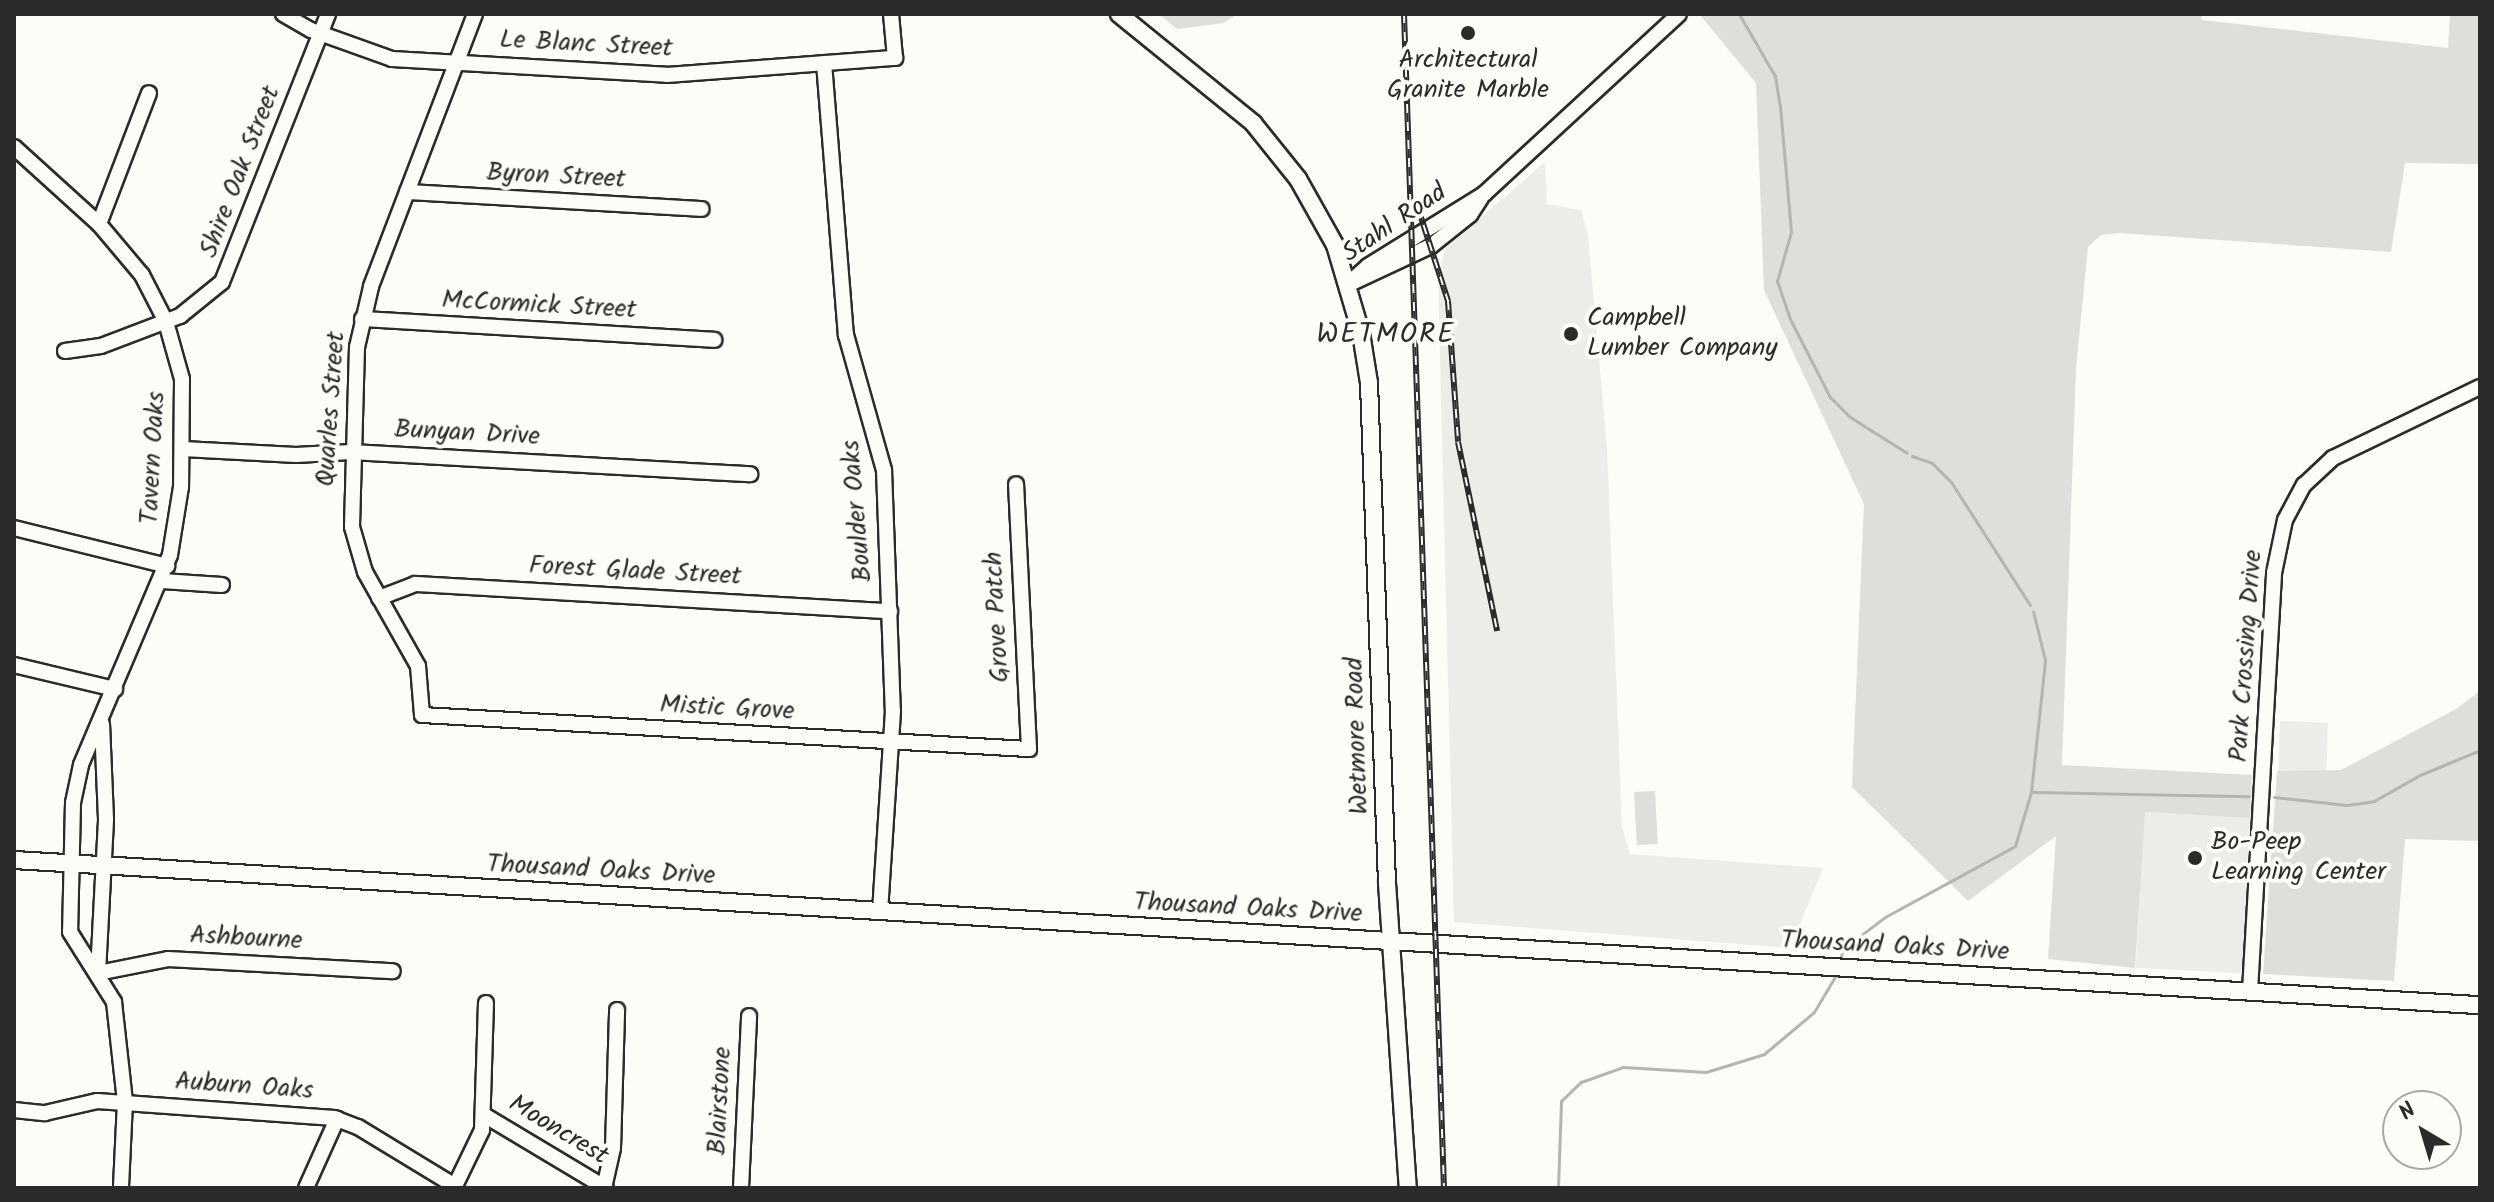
<!DOCTYPE html>
<style>
body{margin:0}
#map{position:relative;width:2494px;height:1202px;overflow:hidden;background:#fdfcf7;font-family:Kalam,sans-serif}
div>[style]{position:absolute}
[style*='--x']{left:calc(var(--x)*1px);top:calc(var(--y)*1px);width:calc(var(--w)*1px);rotate:calc(var(--a)*1deg)}
.built>*{inset:0;background:#edece8;transform-origin:0 0}
.green>*{inset:0;background:#dfdeda;transform-origin:0 0}
.stream>*{height:3px;margin:-1.5px;padding:0 1.5px;transform-origin:1.5px;border-radius:1.5px;background:#b5b4b1}
.roads{filter:drop-shadow(2px 0 #2b2b2b) drop-shadow(-2px 0 #2b2b2b) drop-shadow(0 2px #2b2b2b) drop-shadow(0 -2px #2b2b2b)}
.minor>*{height:14px;margin:-7px;padding:0 7px;transform-origin:7px;border-radius:7px;background:#fdfcf7}
.major>*{height:16px;margin:-8px;padding:0 8px;transform-origin:8px;border-radius:8px;background:#fdfcf7}
.rail>*{height:6px;margin-top:-3px;transform-origin:0;background:repeating-linear-gradient(90deg,#fdfcf7 0 9px,#2b2b2b 0 18px);box-sizing:border-box;border-block:2px solid #2b2b2b}
.dots>*{width:22px;height:22px;translate:-50% -50%;box-sizing:border-box;border:4px solid #fdfcf7;border-radius:50%}
span{translate:-50% -50%;white-space:nowrap;text-align:center;line-height:1.15;-webkit-text-stroke:8px #fdfcf7;paint-order:stroke}
.street-label{font-size:26px;color:#2b2b2b}
.poi-label{font-size:26px;color:#2b2b2b}
.left{translate:0 -50%;text-align:left}
.neighbourhood-label{font-size:28px;color:#2b2b2b;letter-spacing:2px}
.frame{position:absolute;inset:0;border:16px solid #2b2b2b;pointer-events:none}
.north{position:absolute;left:2382px;top:1090px;width:80px;height:80px;box-sizing:border-box;background:#fdfcf7;border:2px solid #a9a8a5;border-radius:50%;rotate:322deg;font-size:22px;font-weight:700;line-height:32px;text-align:center;color:#2b2b2b}
.north::after{content:'';display:block;margin:auto;width:28px;height:36px;background:#2b2b2b;clip-path:polygon(50% 0,100% 100%,50% 72%,0 100%)}
</style>
<div id="map">
<div class="built">
<i style="clip-path:polygon(1545px 162px,1547px 204px,1581px 210px,1588px 236px,1607px 447px,1622px 827px,1630px 854px,1823px 868px,1790px 948px,1454px 922px,1438px 278px,1445px 249px)"></i>
<i style="left:2280px;top:721px;width:48px;height:50px;rotate:2deg"></i>
<i style="left:2144px;top:812px;width:106px;height:156px;rotate:3deg"></i>
</div>
<div class="green">
<i style="clip-path:polygon(1159px 14px,1237px 14px,1224px 23px,1177px 29px)"></i>
<i style="clip-path:polygon(2200px 14px,2202px 20px,2448px 48px,2450px 14px,2480px 14px,2480px 164px,2405px 163px,2391px 252px,2119px 233px,2101px 235px,2088px 247px,2076px 368px,2062px 765px,2252px 775px,2250px 818px,2145px 812px,2135px 968px,2048px 959px,2056px 836px,1968px 901px,1852px 787px,1864px 504px,1764px 290px,1756px 83px,1700px 15px)"></i>
<i style="clip-path:polygon(2480px 691px,2480px 841px,2405px 839px,2394px 981px,2263px 974px,2277px 771px,2341px 770px,2456px 709px)"></i>
<i style="left:1655px;top:791px;width:53px;height:21px;rotate:87deg"></i>
</div>
<div class="stream">
<i style="--x:1739;--y:14;--w:72;--a:59.9"></i>
<i style="--x:1775;--y:76;--w:30;--a:81"></i>
<i style="--x:1780;--y:106;--w:126;--a:85"></i>
<i style="--x:1791;--y:232;--w:51;--a:105.9"></i>
<i style="--x:1777;--y:281;--w:40;--a:71.1"></i>
<i style="--x:1790;--y:319;--w:88;--a:62.9"></i>
<i style="--x:1830;--y:397;--w:28;--a:45"></i>
<i style="--x:1850;--y:417;--w:67;--a:32.3"></i>
<i style="--x:1912;--y:456;--w:21;--a:19"></i>
<i style="--x:1932;--y:463;--w:27;--a:45"></i>
<i style="--x:1951;--y:482;--w:146;--a:57.3"></i>
<i style="--x:2033;--y:792;--w:216;--a:1.1"></i>
<i style="--x:2274;--y:797;--w:73;--a:6.3"></i>
<i style="--x:2347;--y:805;--w:27;--a:-8"></i>
<i style="--x:2374;--y:801;--w:53;--a:-29.5"></i>
<i style="--x:2420;--y:775;--w:65;--a:-22.6"></i>
<i style="--x:1840;--y:960;--w:11;--a:-75"></i>
<i style="--x:1843;--y:949;--w:53;--a:-37.3"></i>
<i style="--x:1885;--y:917;--w:148;--a:-28.6"></i>
<i style="--x:2015;--y:846;--w:56;--a:-73.5"></i>
<i style="--x:2031;--y:792;--w:133;--a:-83.9"></i>
<i style="--x:2045;--y:660;--w:50;--a:-103.8"></i>
<i style="--x:1558;--y:1188;--w:87;--a:-88"></i>
<i style="--x:1561;--y:1101;--w:28;--a:-44"></i>
<i style="--x:1581;--y:1082;--w:45;--a:-19.7"></i>
<i style="--x:1623;--y:1067;--w:83;--a:3.4"></i>
<i style="--x:1706;--y:1072;--w:61;--a:-17.2"></i>
<i style="--x:1764;--y:1054;--w:65;--a:-40"></i>
<i style="--x:1814;--y:1012;--w:43;--a:-59.3"></i>
</div>
<div class="roads">
<div class="minor">
<i style="--x:283;--y:14;--w:32;--a:30"></i>
<i style="--x:311;--y:30;--w:86;--a:19.7"></i>
<i style="--x:392;--y:59;--w:275;--a:3.3"></i>
<i style="--x:667;--y:75;--w:229;--a:-4.3"></i>
<i style="--x:895;--y:58;--w:44;--a:-95.2"></i>
<i style="--x:475;--y:14;--w:292;--a:110.9"></i>
<i style="--x:371;--y:287;--w:62;--a:103.1"></i>
<i style="--x:357;--y:347;--w:180;--a:91.6"></i>
<i style="--x:352;--y:527;--w:47;--a:73.9"></i>
<i style="--x:365;--y:572;--w:108;--a:60.6"></i>
<i style="--x:418;--y:666;--w:49;--a:85.3"></i>
<i style="--x:422;--y:715;--w:608;--a:3.21"></i>
<i style="--x:1029;--y:749;--w:265;--a:-92.8"></i>
<i style="--x:824;--y:63;--w:273;--a:85.4"></i>
<i style="--x:846;--y:335;--w:140;--a:74.3"></i>
<i style="--x:884;--y:470;--w:241;--a:87.9"></i>
<i style="--x:893;--y:711;--w:200;--a:93.7"></i>
<i style="--x:14;--y:147;--w:115;--a:42.2"></i>
<i style="--x:99;--y:224;--w:67;--a:49.9"></i>
<i style="--x:142;--y:275;--w:53;--a:62.9"></i>
<i style="--x:166;--y:322;--w:59;--a:74.3"></i>
<i style="--x:182;--y:379;--w:108;--a:90.5"></i>
<i style="--x:181;--y:487;--w:69;--a:99.2"></i>
<i style="--x:170;--y:555;--w:228;--a:113"></i>
<i style="--x:81;--y:765;--w:39;--a:102"></i>
<i style="--x:73;--y:803;--w:129;--a:91.3"></i>
<i style="--x:70;--y:932;--w:83;--a:57.8"></i>
<i style="--x:114;--y:1002;--w:101;--a:83.7"></i>
<i style="--x:125;--y:1102;--w:86;--a:92.7"></i>
<i style="--x:407;--y:192;--w:295;--a:3.3"></i>
<i style="--x:99;--y:224;--w:140;--a:-69.1"></i>
<i style="--x:1354;--y:282;--w:85;--a:-25.1"></i>
<i style="--x:1431;--y:246;--w:50;--a:-38.5"></i>
<i style="--x:1470;--y:215;--w:20;--a:-57"></i>
<i style="--x:1348;--y:284;--w:27;--a:-42"></i>
<i style="--x:1368;--y:266;--w:137;--a:-31.8"></i>
<i style="--x:1484;--y:194;--w:265;--a:-42.7"></i>
<i style="--x:362;--y:319;--w:353;--a:3.4"></i>
<i style="--x:65;--y:351;--w:36;--a:-8"></i>
<i style="--x:101;--y:346;--w:85;--a:-20.8"></i>
<i style="--x:180;--y:316;--w:54;--a:-39"></i>
<i style="--x:222;--y:282;--w:288;--a:-68.4"></i>
<i style="--x:183;--y:449;--w:113;--a:3"></i>
<i style="--x:296;--y:455;--w:55;--a:-3.1"></i>
<i style="--x:351;--y:452;--w:400;--a:3.2"></i>
<i style="--x:14;--y:528;--w:158;--a:13.9"></i>
<i style="--x:162;--y:581;--w:60;--a:3.8"></i>
<i style="--x:379;--y:598;--w:39;--a:-21"></i>
<i style="--x:415;--y:584;--w:476;--a:3.3"></i>
<i style="--x:14;--y:665;--w:104;--a:13.4"></i>
<i style="--x:98;--y:973;--w:71;--a:-11.3"></i>
<i style="--x:168;--y:959;--w:225;--a:3.1"></i>
<i style="--x:98;--y:973;--w:154;--a:-87"></i>
<i style="--x:106;--y:819;--w:95;--a:-92.4"></i>
<i style="--x:2250;--y:991;--w:419;--a:-86.7"></i>
<i style="--x:2274;--y:573;--w:54;--a:-78.3"></i>
<i style="--x:2285;--y:520;--w:40;--a:-62"></i>
<i style="--x:2304;--y:485;--w:40;--a:-43"></i>
<i style="--x:2333;--y:458;--w:163;--a:-25.8"></i>
<i style="--x:14;--y:1110;--w:31;--a:6"></i>
<i style="--x:45;--y:1113;--w:53;--a:-13"></i>
<i style="--x:97;--y:1101;--w:238;--a:4.1"></i>
<i style="--x:334;--y:1118;--w:26;--a:21"></i>
<i style="--x:358;--y:1127;--w:114;--a:31.3"></i>
<i style="--x:484;--y:1115;--w:142;--a:30.9"></i>
<i style="--x:306;--y:1188;--w:76;--a:-65.8"></i>
<i style="--x:454;--y:1188;--w:64;--a:-64.2"></i>
<i style="--x:482;--y:1130;--w:127;--a:-88.2"></i>
<i style="--x:604;--y:1188;--w:41;--a:-77.3"></i>
<i style="--x:613;--y:1148;--w:138;--a:-88.3"></i>
<i style="--x:741;--y:1188;--w:172;--a:-87.3"></i>
</div>
<div class="major">
<i style="--x:1119;--y:14;--w:173;--a:39.1"></i>
<i style="--x:1253;--y:123;--w:72;--a:51.2"></i>
<i style="--x:1298;--y:179;--w:76;--a:60.7"></i>
<i style="--x:1335;--y:245;--w:92;--a:73.5"></i>
<i style="--x:1361;--y:333;--w:51;--a:80.9"></i>
<i style="--x:1369;--y:383;--w:500;--a:87.94"></i>
<i style="--x:1387;--y:883;--w:306;--a:86.1"></i>
<i style="--x:14;--y:860;--w:2470;--a:3.37"></i>
</div>
</div>
<div class="rail">
<i style="--x:1404;--y:14;--w:1175;--a:88.05"></i>
<i style="--x:1418;--y:208;--w:98;--a:72.1"></i>
<i style="--x:1448;--y:301;--w:141;--a:85.9"></i>
<i style="--x:1458;--y:442;--w:193;--a:78.3"></i>
</div>
<div class="dots">
<i style="left:1468px;top:33px;background:#2b2b2b"></i>
<i style="left:1571px;top:334px;background:#2b2b2b"></i>
<i style="left:2195px;top:858px;background:#2b2b2b"></i>
</div>
<div class="street-label">
<span style="left:586px;top:45px;rotate:3deg">Le Blanc Street</span>
<span style="left:241px;top:172px;rotate:-69deg">Shire Oak Street</span>
<span style="left:556px;top:177px;rotate:3deg">Byron Street</span>
<span style="left:1395px;top:224px;rotate:-34deg">Stahl Road</span>
<span style="left:539px;top:306px;rotate:3deg">McCormick Street</span>
<span style="left:332px;top:409px;rotate:-86deg">Quarles Street</span>
<span style="left:467px;top:434px;rotate:3deg">Bunyan Drive</span>
<span style="left:154px;top:458px;rotate:-87deg">Tavern Oaks</span>
<span style="left:858px;top:511px;rotate:-95deg">Boulder Oaks</span>
<span style="left:635px;top:572px;rotate:3deg">Forest Glade Street</span>
<span style="left:998px;top:617px;rotate:-93deg">Grove Patch</span>
<span style="left:2247px;top:656px;rotate:-86deg">Park Crossing Drive</span>
<span style="left:727px;top:709px;rotate:3deg">Mistic Grove</span>
<span style="left:1358px;top:736px;rotate:-92deg">Wetmore Road</span>
<span style="left:601px;top:871px;rotate:3deg">Thousand Oaks Drive</span>
<span style="left:1248px;top:909px;rotate:3deg">Thousand Oaks Drive</span>
<span style="left:246px;top:939px;rotate:3deg">Ashbourne</span>
<span style="left:1895px;top:947px;rotate:3deg">Thousand Oaks Drive</span>
<span style="left:244px;top:1087px;rotate:4deg">Auburn Oaks</span>
<span style="left:721px;top:1101px;rotate:-87deg">Blairstone</span>
<span style="left:558px;top:1131px;rotate:31deg">Mooncrest</span>
</div>
<div class="poi-label">
<span style="left:1468px;top:76px">Architectural<br>Granite Marble</span>
<span class="left" style="left:1587px;top:334px">Campbell<br>Lumber Company</span>
<span class="left" style="left:2211px;top:858px">Bo-Peep<br>Learning Center</span>
</div>
<div class="neighbourhood-label">
<span style="left:1386px;top:335px">WETMORE</span>
</div>
<div class="frame"></div>
<div class="north">N</div>
</div>
